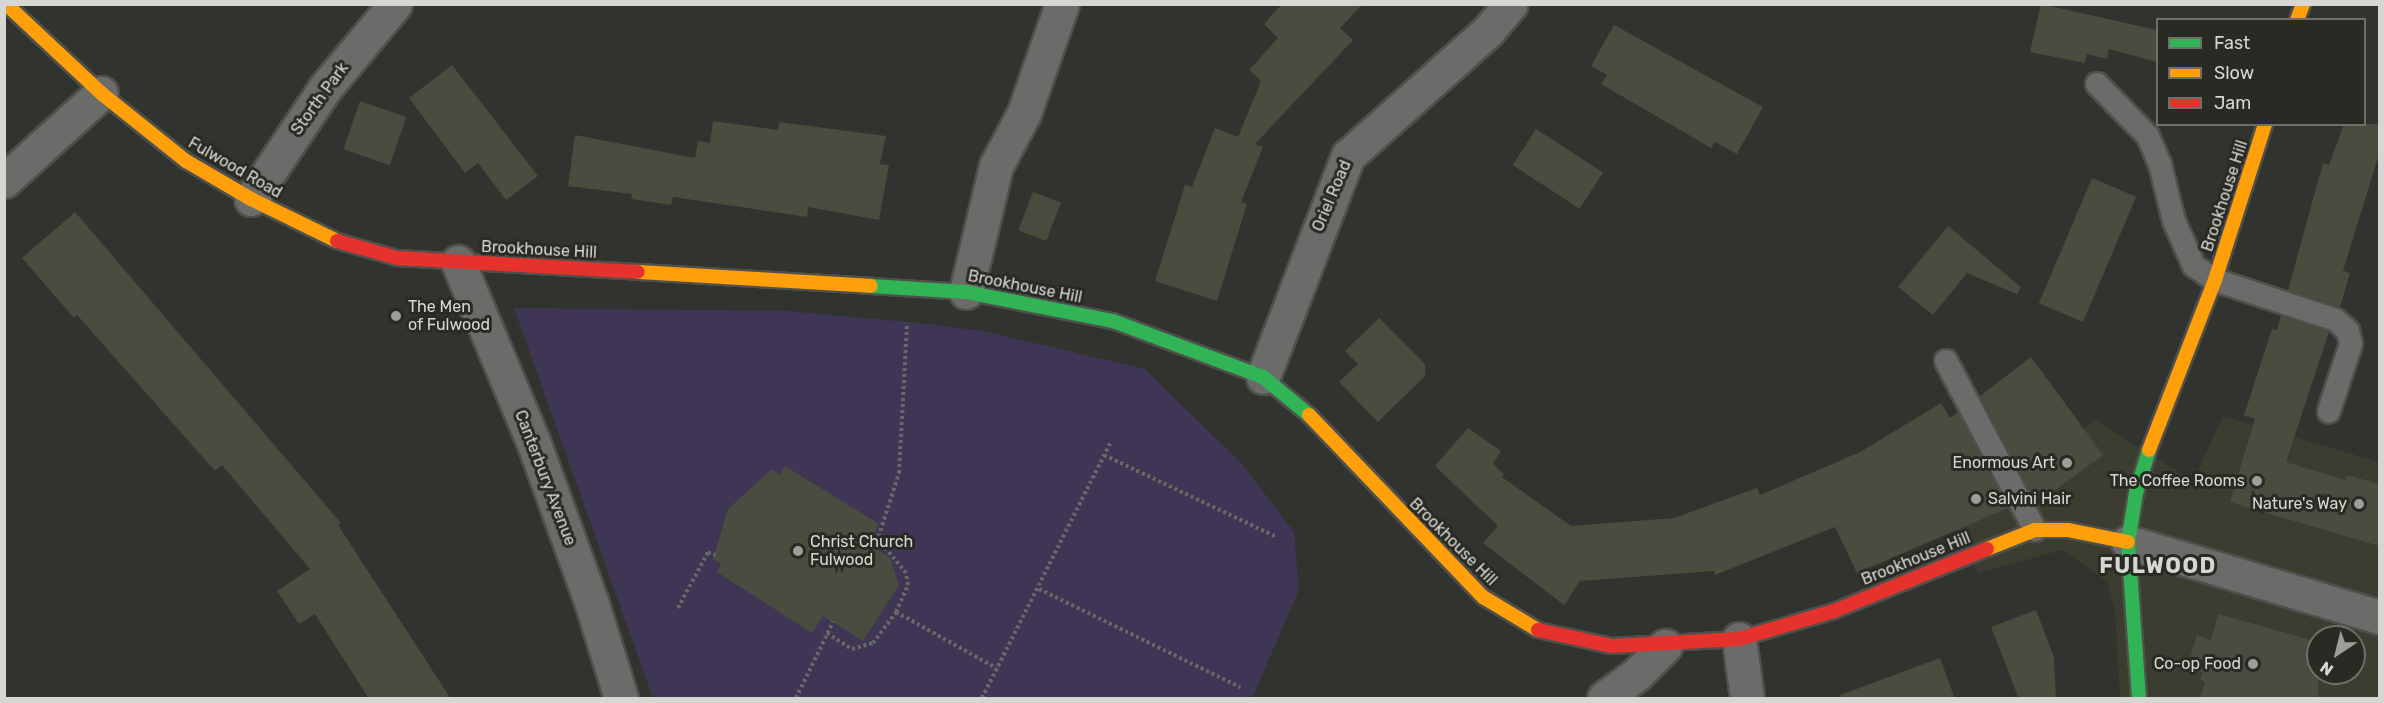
<!DOCTYPE html>
<style>
body{margin:0}
#map{position:relative;width:2384px;height:703px;overflow:hidden;background:#31332e;font-family:Rubik,sans-serif}
div>[style]{position:absolute}
[style*='--x']{left:calc(var(--x)*1px);top:calc(var(--y)*1px);width:calc(var(--w)*1px);rotate:calc(var(--a)*1deg)}
.built>*{inset:0;background:#3a3d30}
.green>*{inset:0;background:#3f3656}
.building>*{inset:0;background:#494c3e;transform-origin:0 0}
.path>*{height:4px;margin-top:-2px;transform-origin:0;background:repeating-linear-gradient(90deg,#676965 0 3px,transparent 0 6px)}
.roads{filter:drop-shadow(2px 0 #4f504b) drop-shadow(-2px 0 #4f504b) drop-shadow(0 2px #4f504b) drop-shadow(0 -2px #4f504b)}
.lane>*{height:22px;margin:-11px;padding:0 11px;transform-origin:11px;border-radius:11px;background:#6b6b69}
.street>*{height:33px;margin:-16.5px;padding:0 16.5px;transform-origin:16.5px;border-radius:16.5px;background:#6b6b69}
.fast>*{height:14px;margin:-7px;padding:0 7px;transform-origin:7px;border-radius:7px;background:#30b455}
.slow>*{height:14px;margin:-7px;padding:0 7px;transform-origin:7px;border-radius:7px;background:#ff9f0a}
.jam>*{height:14px;margin:-7px;padding:0 7px;transform-origin:7px;border-radius:7px;background:#e5322d}
.dots>*{width:16px;height:16px;translate:-50% -50%;box-sizing:border-box;border:3px solid #282a23;border-radius:50%}
span{translate:-50% -50%;white-space:nowrap;text-align:center;line-height:1.15;-webkit-text-stroke:6px #282a23;paint-order:stroke}
.street-label{font-size:16px;color:#d6d7d2}
.poi-label{font-size:16px;color:#d6d7d2}
.left{translate:0 -50%;text-align:left}
.right{translate:-100% -50%;text-align:right}
.district-label{font-size:22px;color:#d6d7d2;font-weight:700;letter-spacing:1.5px}
.frame{position:absolute;inset:0;border:6px solid #d6d7d2;pointer-events:none}
.legend{position:absolute;left:2156px;top:18px;width:210px;height:108px;box-sizing:border-box;background:#282a23;border:2px solid #6e6f69;margin:0;padding:8px 10px;list-style:none;font-size:18px;color:#d6d7d2}
.legend li{display:flex;align-items:center;gap:12px;height:30px}
.legend b{width:30px;border:2px solid #6e6f69}
.north{position:absolute;left:2306px;top:625px;width:60px;height:60px;box-sizing:border-box;background:#282a23;border:2px solid #6e6f69;border-radius:50%;rotate:215deg;font-size:16px;font-weight:700;line-height:24px;text-align:center;color:#d6d7d2}
.north::after{content:'';display:block;margin:auto;width:21px;height:27px;background:#9c9e99;clip-path:polygon(50% 0,100% 100%,50% 72%,0 100%)}
</style>
<div id="map">
<div class="built">
<i style="clip-path:polygon(evenodd,2223px 416px,2379px 462px,2379px 698px,2120px 698px,2115px 612px,2107px 581px,2062px 550px,1978px 573px,1934px 485px,2002px 451px,2015px 475px,2041px 461px,2095px 420px,2193px 481px,2223px 416px,2318px 637px,2354px 637px,2354px 673px,2318px 673px,2318px 637px)"></i>
</div>
<div class="green">
<i style="clip-path:polygon(514px 308px,786px 311px,920px 323px,983px 331px,1145px 369px,1242px 464px,1294px 532px,1299px 590px,1252px 698px,653px 698px)"></i>
</div>
<div class="building">
<i style="clip-path:polygon(1282px 4px,1363px 4px,1340px 28px,1353px 40px,1255px 144px,1263px 147px,1241px 202px,1247px 204px,1217px 301px,1155px 281px,1185px 185px,1192px 187px,1215px 128px,1238px 137px,1261px 81px,1249px 70px,1278px 38px,1264px 24px)"></i>
<i style="clip-path:polygon(2041px 4px,2157px 30px,2157px 62px,2109px 49px,2107px 59px,2087px 54px,2085px 63px,2030px 52px)"></i>
<i style="clip-path:polygon(1614px 25px,1763px 107px,1737px 154px,1715px 142px,1711px 148px,1601px 84px,1607px 75px,1591px 66px)"></i>
<i style="clip-path:polygon(452px 65px,538px 176px,506px 200px,478px 163px,465px 173px,409px 98px)"></i>
<i style="left:360px;top:101px;width:49px;height:51px;rotate:19deg"></i>
<i style="clip-path:polygon(713px 121px,778px 130px,779px 122px,886px 136px,880px 164px,889px 165px,879px 220px,808px 207px,807px 217px,673px 197px,671px 205px,631px 199px,632px 194px,568px 186px,575px 135px,695px 158px,698px 141px,710px 143px)"></i>
<i style="clip-path:polygon(2344px 124px,2379px 124px,2379px 154px,2343px 271px,2350px 273px,2340px 307px,2288px 290px,2323px 163px,2329px 165px)"></i>
<i style="left:1536px;top:129px;width:80px;height:43px;rotate:33deg"></i>
<i style="left:2092px;top:178px;width:48px;height:136px;rotate:23deg"></i>
<i style="left:1033px;top:192px;width:30px;height:41px;rotate:21deg"></i>
<i style="clip-path:polygon(75px 212px,341px 523px,338px 525px,451px 699px,369px 699px,315px 614px,299px 624px,277px 591px,310px 569px,222px 465px,215px 471px,77px 315px,74px 318px,22px 258px)"></i>
<i style="clip-path:polygon(1948px 226px,2021px 287px,2017px 294px,1967px 273px,1933px 315px,1898px 287px)"></i>
<i style="clip-path:polygon(2281px 316px,2329px 332px,2286px 462px,2345px 480px,2347px 475px,2379px 484px,2379px 546px,2230px 502px,2255px 419px,2244px 415px,2272px 329px,2277px 330px)"></i>
<i style="clip-path:polygon(1379px 318px,1425px 364px,1425px 376px,1378px 422px,1339px 382px,1358px 364px,1345px 351px)"></i>
<i style="clip-path:polygon(2031px 357px,2103px 455px,2046px 497px,2043px 493px,2033px 497px,1980px 396px)"></i>
<i style="clip-path:polygon(1941px 403px,1950px 418px,1958px 412px,2008px 508px,1857px 573px,1835px 527px,1715px 575px,1714px 571px,1580px 581px,1564px 605px,1483px 543px,1498px 526px,1435px 466px,1468px 428px,1501px 451px,1493px 464px,1504px 474px,1502px 477px,1571px 526px,1674px 518px,1757px 488px,1760px 495px,1860px 452px)"></i>
<i style="clip-path:polygon(785px 466px,879px 524px,868px 543px,890px 558px,899px 585px,863px 641px,823px 616px,812px 633px,717px 572px,721px 564px,713px 559px,728px 509px,772px 469px,780px 475px)"></i>
<i style="clip-path:polygon(2036px 610px,2054px 657px,2056px 699px,2019px 699px,1991px 627px)"></i>
<i style="clip-path:polygon(2218px 614px,2318px 642px,2318px 699px,2200px 699px,2205px 682px,2200px 679px,2203px 673px,2187px 668px,2197px 635px,2211px 640px)"></i>
<i style="clip-path:polygon(1940px 658px,1955px 699px,1841px 699px,1840px 695px)"></i>
</div>
<div class="path">
<i style="--x:1104;--y:455;--w:191;--a:25.4"></i>
<i style="--x:875;--y:548;--w:79;--a:-72.3"></i>
<i style="--x:899;--y:473;--w:148;--a:-86.9"></i>
<i style="--x:1039;--y:589;--w:224;--a:26"></i>
<i style="--x:678;--y:608;--w:64;--a:-61.8"></i>
<i style="--x:708;--y:552;--w:8;--a:23"></i>
<i style="--x:896;--y:612;--w:115;--a:29.2"></i>
<i style="--x:827;--y:633;--w:30;--a:33"></i>
<i style="--x:852;--y:649;--w:22;--a:-16"></i>
<i style="--x:873;--y:643;--w:39;--a:-53"></i>
<i style="--x:896;--y:612;--w:30;--a:-66"></i>
<i style="--x:908;--y:585;--w:12;--a:-99"></i>
<i style="--x:906;--y:573;--w:43;--a:-129.3"></i>
<i style="--x:796;--y:698;--w:85;--a:-64"></i>
<i style="--x:982;--y:698;--w:287;--a:-63.3"></i>
</div>
<div class="roads">
<div class="lane">
<i style="--x:2097;--y:84;--w:73;--a:45.6"></i>
<i style="--x:2148;--y:136;--w:30;--a:67"></i>
<i style="--x:2160;--y:164;--w:59;--a:76.2"></i>
<i style="--x:2174;--y:221;--w:49;--a:66"></i>
<i style="--x:2194;--y:266;--w:25;--a:34"></i>
<i style="--x:2215;--y:280;--w:127;--a:18.3"></i>
<i style="--x:2336;--y:320;--w:16;--a:43"></i>
<i style="--x:2348;--y:331;--w:13;--a:77"></i>
<i style="--x:2351;--y:344;--w:71;--a:108.2"></i>
<i style="--x:1946;--y:361;--w:191;--a:62.2"></i>
</div>
<div class="street">
<i style="--x:4;--y:181;--w:131;--a:-42.2"></i>
<i style="--x:251;--y:199;--w:133;--a:-56.3"></i>
<i style="--x:325;--y:88;--w:109;--a:-50.2"></i>
<i style="--x:458;--y:262;--w:194;--a:67.3"></i>
<i style="--x:533;--y:441;--w:170;--a:70.1"></i>
<i style="--x:591;--y:601;--w:102;--a:72.8"></i>
<i style="--x:966;--y:292;--w:130;--a:-76.6"></i>
<i style="--x:996;--y:166;--w:60;--a:-62.2"></i>
<i style="--x:1024;--y:113;--w:115;--a:-70.8"></i>
<i style="--x:1263;--y:377;--w:237;--a:-69"></i>
<i style="--x:1348;--y:156;--w:188;--a:-41.8"></i>
<i style="--x:1488;--y:31;--w:35;--a:-50"></i>
<i style="--x:2128;--y:542;--w:263;--a:16.6"></i>
<i style="--x:1739;--y:639;--w:60;--a:82.3"></i>
<i style="--x:1604;--y:698;--w:41;--a:-36"></i>
<i style="--x:1637;--y:674;--w:40;--a:-45"></i>
</div>
<div class="fast">
<i style="--x:871;--y:286;--w:95;--a:3.6"></i>
<i style="--x:966;--y:292;--w:150;--a:11.2"></i>
<i style="--x:1113;--y:321;--w:160;--a:20.5"></i>
<i style="--x:1263;--y:377;--w:60;--a:39.6"></i>
<i style="--x:2139;--y:698;--w:156;--a:-94"></i>
<i style="--x:2128;--y:542;--w:50;--a:-80.7"></i>
<i style="--x:2136;--y:493;--w:45;--a:-73.2"></i>
</div>
<div class="slow">
<i style="--x:6;--y:4;--w:130;--a:43.1"></i>
<i style="--x:101;--y:93;--w:109;--a:38.7"></i>
<i style="--x:186;--y:161;--w:75;--a:30.3"></i>
<i style="--x:251;--y:199;--w:96;--a:26"></i>
<i style="--x:2297;--y:20;--w:17;--a:-69"></i>
<i style="--x:638;--y:272;--w:233;--a:3.4"></i>
<i style="--x:1309;--y:415;--w:252;--a:46.3"></i>
<i style="--x:1483;--y:597;--w:64;--a:31"></i>
<i style="--x:2149;--y:450;--w:182;--a:-68.8"></i>
<i style="--x:2215;--y:280;--w:164;--a:-72.2"></i>
<i style="--x:1987;--y:549;--w:52;--a:-21.6"></i>
<i style="--x:2035;--y:530;--w:33;--a:0"></i>
<i style="--x:2068;--y:530;--w:61;--a:11.3"></i>
</div>
<div class="jam">
<i style="--x:337;--y:241;--w:62;--a:15.8"></i>
<i style="--x:397;--y:258;--w:241;--a:3.3"></i>
<i style="--x:1538;--y:630;--w:76;--a:12.2"></i>
<i style="--x:1612;--y:646;--w:127;--a:-3.2"></i>
<i style="--x:1739;--y:639;--w:99;--a:-16.4"></i>
<i style="--x:1834;--y:611;--w:165;--a:-22.1"></i>
</div>
</div>
<div class="dots">
<i style="left:396px;top:316px;background:#9c9e99"></i>
<i style="left:2067px;top:463px;background:#9c9e99"></i>
<i style="left:2257px;top:481px;background:#9c9e99"></i>
<i style="left:1976px;top:499px;background:#9c9e99"></i>
<i style="left:2359px;top:504px;background:#9c9e99"></i>
<i style="left:798px;top:551px;background:#9c9e99"></i>
<i style="left:2253px;top:664px;background:#9c9e99"></i>
</div>
<div class="street-label">
<span style="left:320px;top:99px;rotate:-54deg">Storth Park</span>
<span style="left:235px;top:168px;rotate:30deg">Fulwood Road</span>
<span style="left:1332px;top:196px;rotate:-67deg">Oriel Road</span>
<span style="left:2225px;top:196px;rotate:-72deg">Brookhouse Hill</span>
<span style="left:539px;top:250px;rotate:3deg">Brookhouse Hill</span>
<span style="left:1025px;top:287px;rotate:11deg">Brookhouse Hill</span>
<span style="left:545px;top:478px;rotate:69deg">Canterbury Avenue</span>
<span style="left:1453px;top:542px;rotate:45deg">Brookhouse Hill</span>
<span style="left:1916px;top:559px;rotate:-22deg">Brookhouse Hill</span>
</div>
<div class="poi-label">
<span class="left" style="left:408px;top:316px">The Men<br>of Fulwood</span>
<span class="right" style="left:2055px;top:463px">Enormous Art</span>
<span class="right" style="left:2245px;top:481px">The Coffee Rooms</span>
<span class="left" style="left:1988px;top:499px">Salvini Hair</span>
<span class="right" style="left:2347px;top:504px">Nature's Way</span>
<span class="left" style="left:810px;top:551px">Christ Church<br>Fulwood</span>
<span class="right" style="left:2241px;top:664px">Co-op Food</span>
</div>
<div class="district-label">
<span style="left:2158px;top:566px">FULWOOD</span>
</div>
<div class="frame"></div>
<ul class="legend">
<li><b style="height:8px;background:#30b455"></b>Fast</li>
<li><b style="height:8px;background:#ff9f0a"></b>Slow</li>
<li><b style="height:8px;background:#e5322d"></b>Jam</li>
</ul>
<div class="north">N</div>
</div>
